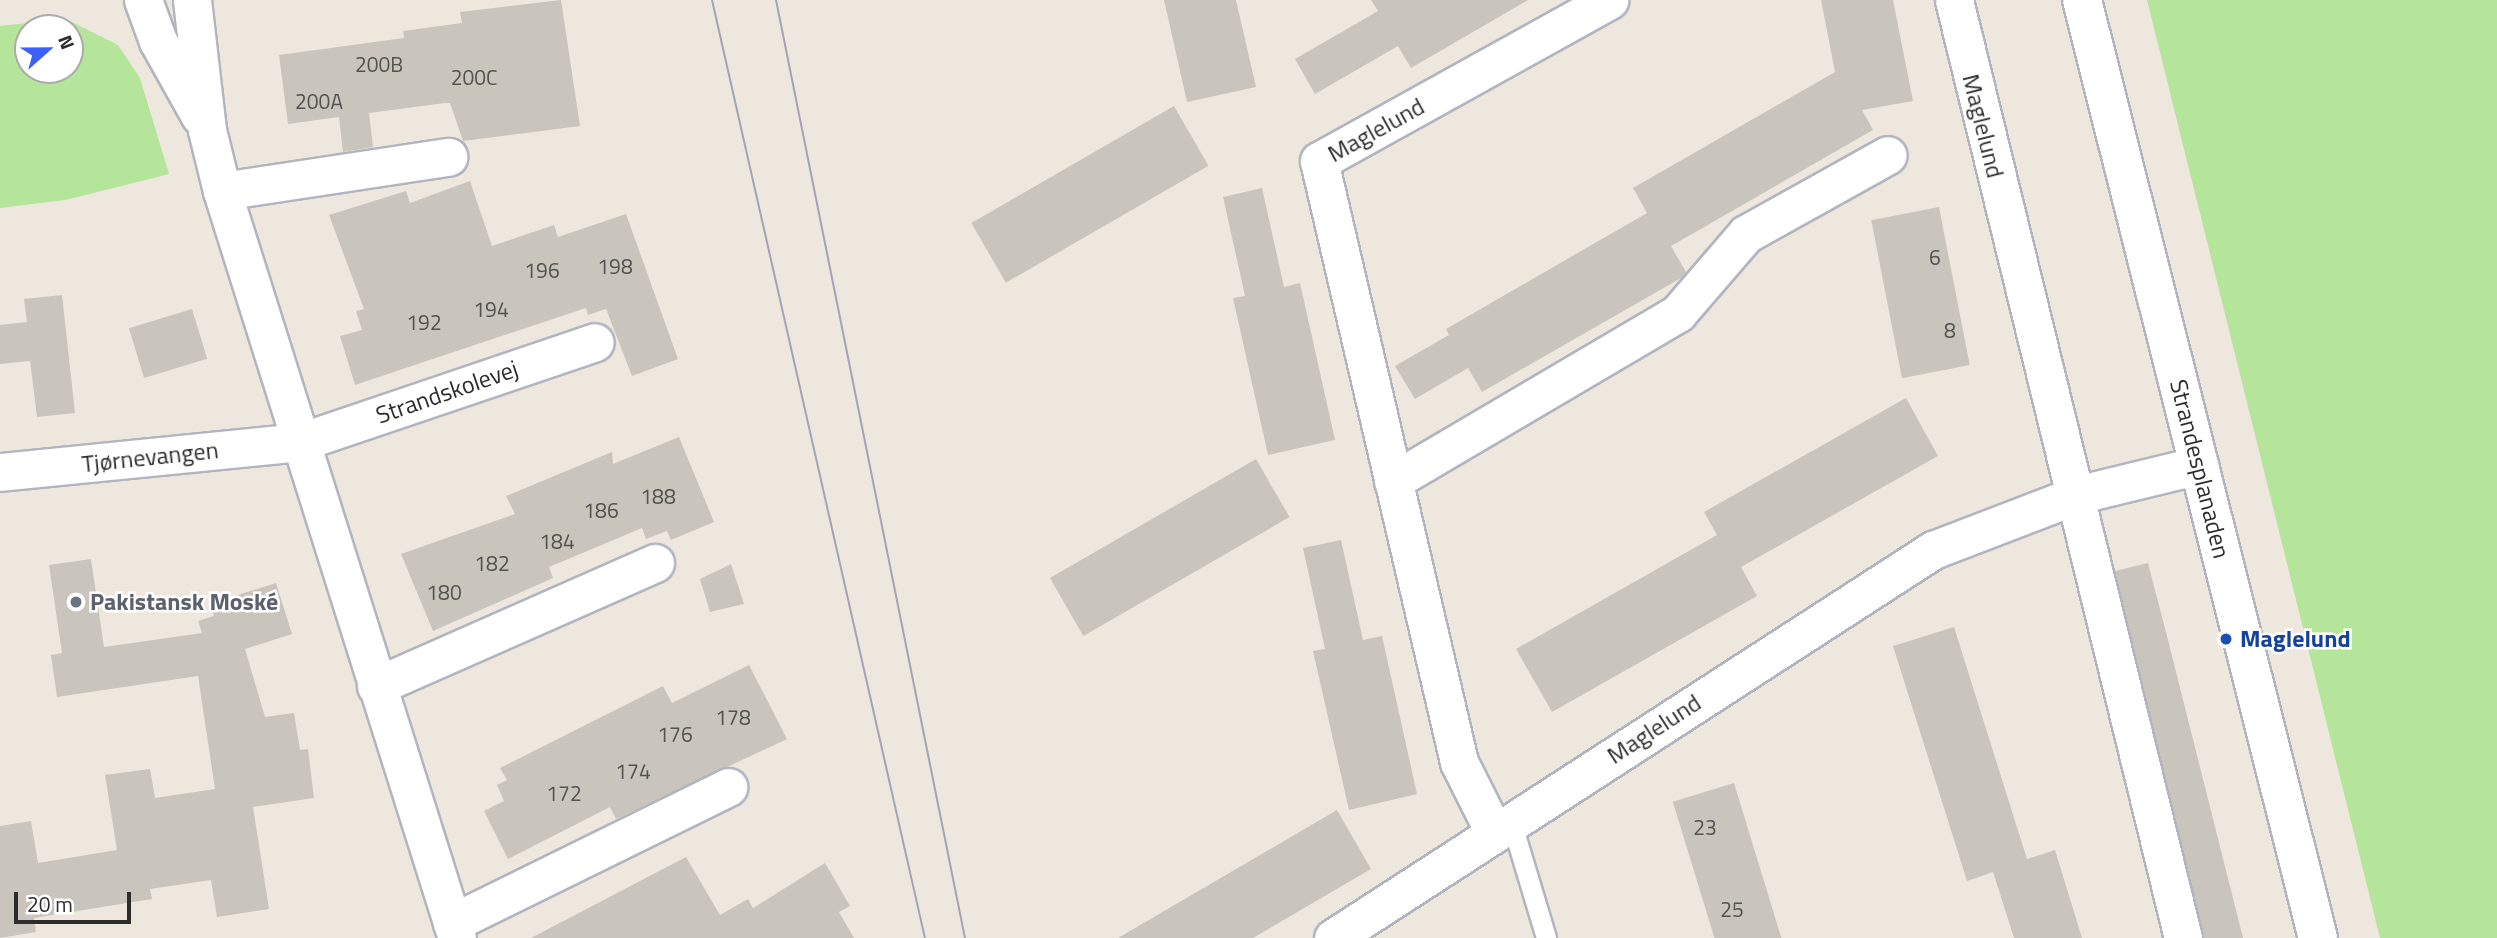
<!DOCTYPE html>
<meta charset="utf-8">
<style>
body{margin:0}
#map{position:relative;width:2497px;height:938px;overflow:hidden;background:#eee7de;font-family:"Titillium Web",sans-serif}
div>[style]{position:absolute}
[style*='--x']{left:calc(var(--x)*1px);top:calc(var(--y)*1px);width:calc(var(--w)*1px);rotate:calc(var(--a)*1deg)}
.green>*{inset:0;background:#b4e59a}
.building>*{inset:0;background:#c9c5bd;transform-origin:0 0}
.roads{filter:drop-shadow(2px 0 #b2b5c0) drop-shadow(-2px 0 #b2b5c0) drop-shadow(0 2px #b2b5c0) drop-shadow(0 -2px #b2b5c0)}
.service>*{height:19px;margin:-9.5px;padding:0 9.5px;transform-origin:9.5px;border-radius:9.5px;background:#fff}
.minor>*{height:37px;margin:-18.5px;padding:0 18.5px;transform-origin:18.5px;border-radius:18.5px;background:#fff}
.tertiary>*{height:38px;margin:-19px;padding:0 19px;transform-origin:19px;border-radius:19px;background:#fff}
.tram>*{height:2px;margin:-1px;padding:0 1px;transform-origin:1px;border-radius:1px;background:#a1a4b7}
.dots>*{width:19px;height:19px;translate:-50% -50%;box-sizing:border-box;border:4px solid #fff;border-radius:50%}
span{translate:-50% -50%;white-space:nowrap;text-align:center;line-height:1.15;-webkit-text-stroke:5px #fff;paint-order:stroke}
.number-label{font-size:21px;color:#535250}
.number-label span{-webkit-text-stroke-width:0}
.street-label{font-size:24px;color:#2c2c2c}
.worship-label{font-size:24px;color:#5b616d;font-weight:700}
.left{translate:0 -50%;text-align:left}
.transit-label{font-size:24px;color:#164399;font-weight:700}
.north{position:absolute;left:14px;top:14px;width:70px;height:70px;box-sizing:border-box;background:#fff;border:2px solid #ababab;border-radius:50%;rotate:69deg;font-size:19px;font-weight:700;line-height:28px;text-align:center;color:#2c2c2c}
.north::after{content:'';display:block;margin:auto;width:24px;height:32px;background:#3c60fe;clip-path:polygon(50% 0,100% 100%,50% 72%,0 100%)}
.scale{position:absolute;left:14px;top:892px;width:117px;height:32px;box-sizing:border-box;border:4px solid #2c2c2c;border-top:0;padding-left:9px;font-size:21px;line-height:24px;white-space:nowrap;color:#2c2c2c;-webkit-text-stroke:5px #fff;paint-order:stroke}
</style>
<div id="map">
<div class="green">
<i style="clip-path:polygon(2147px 0,2497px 0,2497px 938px,2380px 938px)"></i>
<i style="clip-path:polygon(evenodd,66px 19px,118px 45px,140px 78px,169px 174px,65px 200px,0 208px,0 26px,66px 19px,70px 28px,70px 70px,28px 70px,28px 28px,70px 28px)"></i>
</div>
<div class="building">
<i style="clip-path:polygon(561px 0,580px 126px,463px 141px,450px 103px,445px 103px,369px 113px,373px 147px,343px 152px,339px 117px,288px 124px,279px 55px,404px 38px,403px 31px,462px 23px,460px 12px)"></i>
<i style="clip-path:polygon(1164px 0,1236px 0,1256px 87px,1187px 102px)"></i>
<i style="clip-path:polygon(1371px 0,1528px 0,1411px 68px,1398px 46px,1315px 94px,1295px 59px,1378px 11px)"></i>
<i style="clip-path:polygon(1821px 0,1893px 0,1913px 101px,1862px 110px,1873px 130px,1671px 246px,1686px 272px,1681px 278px,1482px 392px,1468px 368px,1415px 399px,1395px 366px,1449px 335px,1446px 329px,1647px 213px,1633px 188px,1835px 72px)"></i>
<i style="left:1174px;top:106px;width:69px;height:234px;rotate:60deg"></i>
<i style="clip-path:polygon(470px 181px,492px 246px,554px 225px,558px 237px,626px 214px,678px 359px,632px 376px,606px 309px,588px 315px,586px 308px,355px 385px,340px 336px,362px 330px,356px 311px,364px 309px,329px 215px,406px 191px,410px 203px)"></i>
<i style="clip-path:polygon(1262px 188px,1284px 287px,1300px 283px,1335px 440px,1268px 455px,1233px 298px,1245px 296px,1223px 197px)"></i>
<i style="left:1939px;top:207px;width:161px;height:69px;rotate:79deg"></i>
<i style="clip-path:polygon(62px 295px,75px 413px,37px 417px,30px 361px,0 364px,0 325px,27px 322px,24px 299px)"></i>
<i style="left:192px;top:309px;width:52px;height:66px;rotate:73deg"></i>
<i style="clip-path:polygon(1906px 398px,1938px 456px,1741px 567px,1757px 596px,1552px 712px,1516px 649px,1717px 535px,1704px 512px)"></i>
<i style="clip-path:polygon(679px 437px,714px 522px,671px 540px,667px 531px,646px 539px,642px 528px,549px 567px,553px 578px,433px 631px,401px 554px,515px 514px,506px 496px,612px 452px,613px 464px)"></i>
<i style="left:1256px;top:459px;width:67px;height:238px;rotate:60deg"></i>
<i style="clip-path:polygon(1341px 540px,1363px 640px,1382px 636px,1417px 794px,1349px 810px,1313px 651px,1325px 649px,1303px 548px)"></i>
<i style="clip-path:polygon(91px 559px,104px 647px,202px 633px,198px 621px,214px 616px,210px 604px,276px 583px,292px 634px,245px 649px,265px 717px,294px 713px,300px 750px,308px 749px,314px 798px,253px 807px,269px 909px,217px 917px,211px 880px,150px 889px,152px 899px,34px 918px,36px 932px,0 938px,0 826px,31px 821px,38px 863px,117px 850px,105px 775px,150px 769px,155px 798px,215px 789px,198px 676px,57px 697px,51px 655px,62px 653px,49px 565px)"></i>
<i style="clip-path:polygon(2148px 563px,2169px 644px,2243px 938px,2203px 938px,2115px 571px)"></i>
<i style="clip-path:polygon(731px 564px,744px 604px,710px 612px,700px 579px)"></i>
<i style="clip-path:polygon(1954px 627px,2027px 859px,2055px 850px,2082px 938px,2014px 938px,1993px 872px,1967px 881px,1893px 646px)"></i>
<i style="clip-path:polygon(749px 665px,787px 739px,616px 819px,610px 807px,508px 859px,484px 811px,504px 801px,497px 785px,507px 780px,500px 768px,663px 686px,672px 703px)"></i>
<i style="left:1734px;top:783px;width:162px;height:64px;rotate:73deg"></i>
<i style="clip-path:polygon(1337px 810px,1371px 869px,1253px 938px,1118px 938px)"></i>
<i style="clip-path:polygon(686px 857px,720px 915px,748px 899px,753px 908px,825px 863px,850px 906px,839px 912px,854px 938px,531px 938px)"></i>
</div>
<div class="roads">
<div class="service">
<i style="--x:1511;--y:821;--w:122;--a:73.3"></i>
</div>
<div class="minor">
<i style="--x:143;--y:0;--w:44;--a:69.9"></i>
<i style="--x:158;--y:41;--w:86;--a:60.8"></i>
<i style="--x:192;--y:0;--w:131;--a:83.4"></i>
<i style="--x:207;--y:130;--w:63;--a:76.2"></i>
<i style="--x:222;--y:191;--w:783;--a:72.54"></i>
<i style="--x:1954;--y:0;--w:966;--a:76.28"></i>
<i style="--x:222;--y:191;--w:229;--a:-8.6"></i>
<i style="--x:0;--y:472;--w:301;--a:-5.7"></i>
<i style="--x:300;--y:442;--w:311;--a:-18.7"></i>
<i style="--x:1393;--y:481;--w:331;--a:-30.5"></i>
<i style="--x:1678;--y:313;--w:104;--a:-49.3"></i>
<i style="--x:1746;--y:234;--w:162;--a:-29.1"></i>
<i style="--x:376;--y:686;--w:305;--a:-23.8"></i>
<i style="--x:1494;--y:832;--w:78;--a:-116.6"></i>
<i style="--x:1459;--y:762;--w:617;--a:-103.11"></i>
<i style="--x:1319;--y:161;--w:332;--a:-29"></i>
<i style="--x:452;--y:923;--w:308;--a:-26.2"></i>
<i style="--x:1333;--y:938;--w:715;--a:-32.89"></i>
<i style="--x:1933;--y:550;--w:153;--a:-21"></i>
<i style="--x:2076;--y:495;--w:127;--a:-13.7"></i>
</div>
<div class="tertiary">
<i style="--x:2082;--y:0;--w:967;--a:75.88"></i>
</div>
</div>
<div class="tram">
<i style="--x:712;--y:0;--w:962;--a:77.21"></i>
<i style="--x:776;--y:0;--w:957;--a:78.61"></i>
</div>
<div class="dots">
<i style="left:76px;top:602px;background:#6b7280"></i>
<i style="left:2226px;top:639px;background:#1a4fb4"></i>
</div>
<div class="number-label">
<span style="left:379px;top:64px">200B</span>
<span style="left:474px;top:77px">200C</span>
<span style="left:319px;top:101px">200A</span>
<span style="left:1935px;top:257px">6</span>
<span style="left:615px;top:266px">198</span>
<span style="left:542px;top:270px">196</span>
<span style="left:491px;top:309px">194</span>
<span style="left:424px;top:322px">192</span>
<span style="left:1950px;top:330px">8</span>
<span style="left:658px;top:496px">188</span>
<span style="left:601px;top:510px">186</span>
<span style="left:557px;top:541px">184</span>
<span style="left:492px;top:563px">182</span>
<span style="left:444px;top:592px">180</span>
<span style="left:733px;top:717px">178</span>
<span style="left:675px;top:734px">176</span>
<span style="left:633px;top:771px">174</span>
<span style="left:564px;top:793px">172</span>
<span style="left:1705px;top:827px">23</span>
<span style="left:1732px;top:909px">25</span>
</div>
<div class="street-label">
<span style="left:1983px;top:126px;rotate:76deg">Maglelund</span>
<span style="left:1376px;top:130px;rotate:-29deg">Maglelund</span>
<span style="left:447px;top:392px;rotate:-19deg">Strandskolevej</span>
<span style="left:150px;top:457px;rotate:-6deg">Tjørnevangen</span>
<span style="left:2200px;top:469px;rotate:76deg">Strandesplanaden</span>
<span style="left:1654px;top:729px;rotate:-33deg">Maglelund</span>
</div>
<div class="worship-label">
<span class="left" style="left:90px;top:602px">Pakistansk Moské</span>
</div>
<div class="transit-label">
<span class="left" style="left:2240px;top:639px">Maglelund</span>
</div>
<div class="north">N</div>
<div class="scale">20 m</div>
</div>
